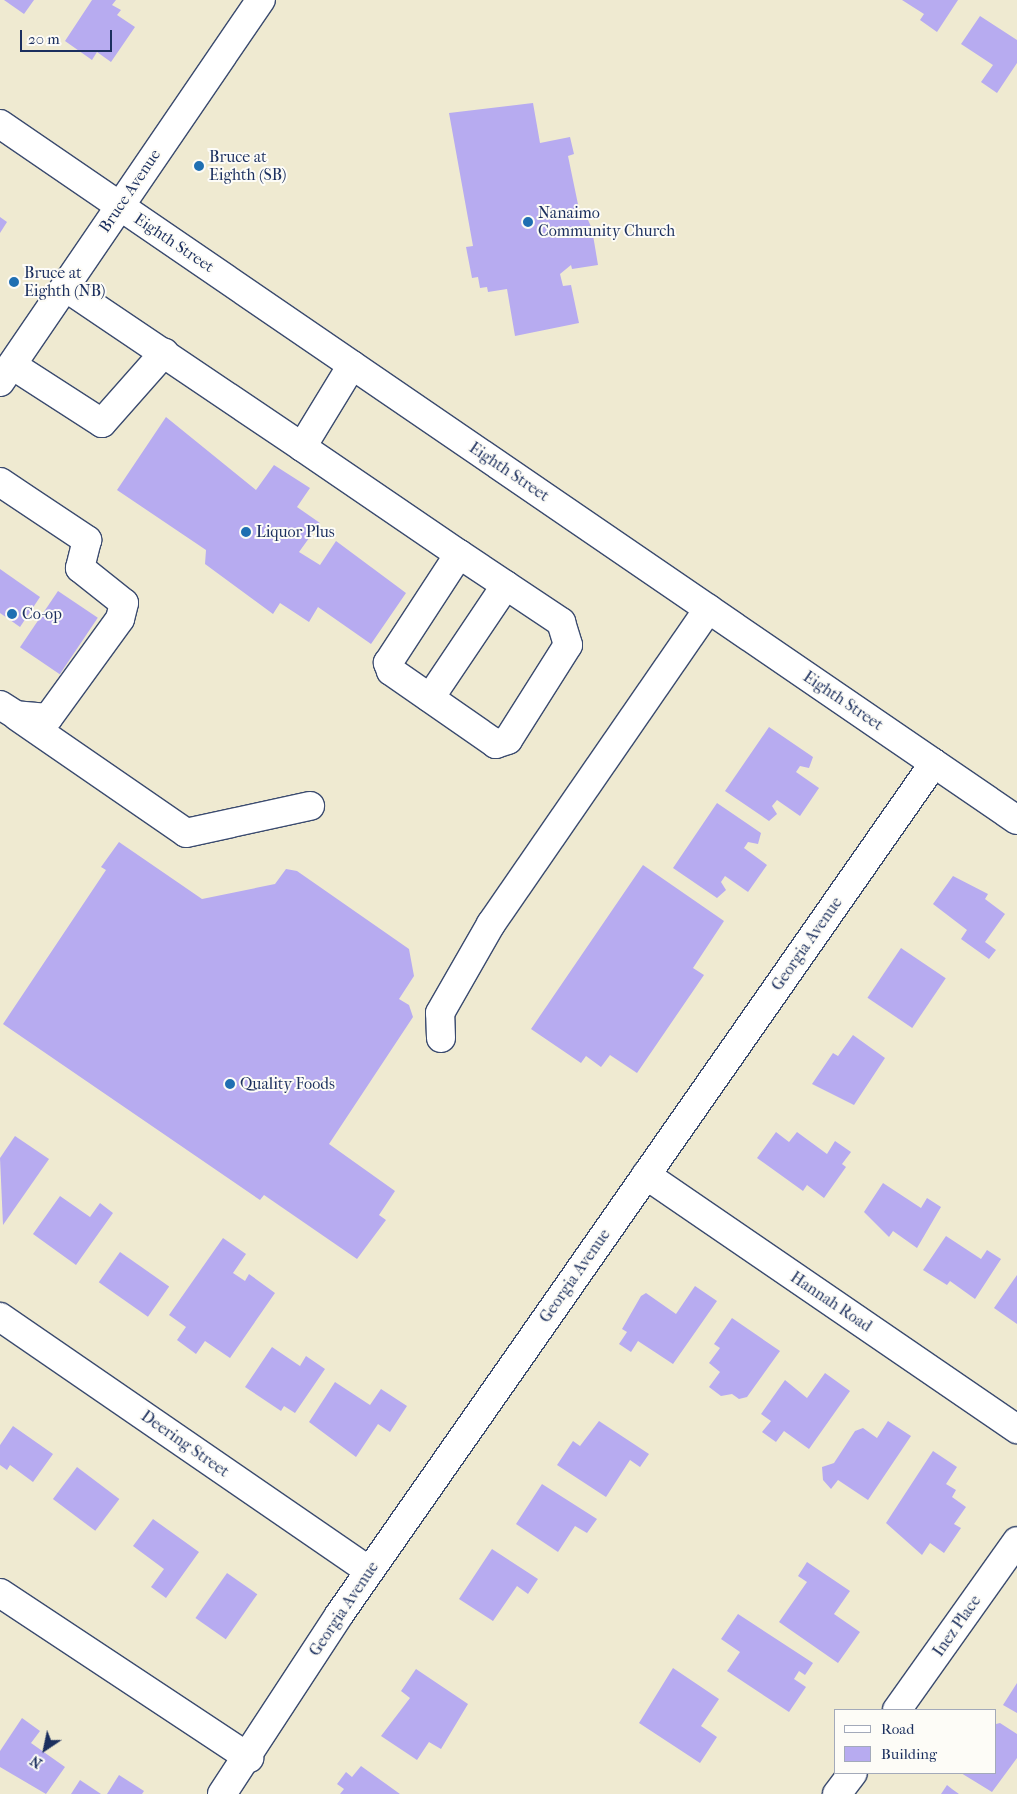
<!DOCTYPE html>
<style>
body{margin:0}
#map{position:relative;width:1017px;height:1794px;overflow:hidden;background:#efead1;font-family:"IM FELL French Canon",serif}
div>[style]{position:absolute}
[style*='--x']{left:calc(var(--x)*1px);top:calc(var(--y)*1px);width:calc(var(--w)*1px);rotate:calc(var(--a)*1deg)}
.building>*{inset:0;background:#b7abf0;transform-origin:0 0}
.roads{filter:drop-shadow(1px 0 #3b4b6f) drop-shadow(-1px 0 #3b4b6f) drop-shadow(0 1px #3b4b6f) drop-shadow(0 -1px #3b4b6f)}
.minor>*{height:28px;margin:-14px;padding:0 14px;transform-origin:14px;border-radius:14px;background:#fff}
.dots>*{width:14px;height:14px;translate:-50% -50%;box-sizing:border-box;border:2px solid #fdfcf7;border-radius:50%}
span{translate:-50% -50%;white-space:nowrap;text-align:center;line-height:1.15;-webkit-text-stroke:4px #fdfcf7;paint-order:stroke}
.poi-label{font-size:16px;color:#1b2f5e}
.left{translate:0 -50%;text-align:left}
.street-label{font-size:16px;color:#1b2f5e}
.legend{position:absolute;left:834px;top:1709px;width:162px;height:65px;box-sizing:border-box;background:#fdfcf7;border:1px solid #a3aaba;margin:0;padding:6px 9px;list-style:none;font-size:15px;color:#1b2f5e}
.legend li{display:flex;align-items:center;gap:10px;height:25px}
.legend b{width:25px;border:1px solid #a3aaba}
.north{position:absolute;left:20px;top:1724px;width:50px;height:50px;-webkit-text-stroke:4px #fdfcf7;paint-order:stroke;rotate:214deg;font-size:14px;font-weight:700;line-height:20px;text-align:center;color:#1b2f5e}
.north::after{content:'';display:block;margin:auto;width:18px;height:22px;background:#1b2f5e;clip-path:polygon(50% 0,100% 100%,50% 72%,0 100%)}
.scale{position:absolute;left:20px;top:30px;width:92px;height:22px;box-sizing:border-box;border:2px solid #1b2f5e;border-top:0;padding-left:6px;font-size:15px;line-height:18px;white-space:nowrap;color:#1b2f5e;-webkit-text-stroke:4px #fdfcf7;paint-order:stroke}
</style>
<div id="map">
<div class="building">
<i style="clip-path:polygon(4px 0,34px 0,24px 14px)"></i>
<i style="clip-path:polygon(92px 0,116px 0,112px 5px,121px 10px,117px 15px,135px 27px,111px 62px,97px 52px,92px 60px,65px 41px)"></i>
<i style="clip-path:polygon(902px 0,958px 0,937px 32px,920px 20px,924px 14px)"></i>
<i style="clip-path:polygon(980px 16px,1017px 40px,1017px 63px,997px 93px,981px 82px,993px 65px,961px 44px)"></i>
<i style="clip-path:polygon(533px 103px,540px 143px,570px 137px,574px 154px,568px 156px,580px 214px,585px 213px,592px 229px,598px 265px,572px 269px,571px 265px,560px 274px,563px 286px,571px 285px,579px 323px,515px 336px,507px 289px,488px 292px,487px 287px,480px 288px,478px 277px,472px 278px,466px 247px,473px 246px,449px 113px)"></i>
<i style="clip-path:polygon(0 217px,7px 222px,0 233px)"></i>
<i style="clip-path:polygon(166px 417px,256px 490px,274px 465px,310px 488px,297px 507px,320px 523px,299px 552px,320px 565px,336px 541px,406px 593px,371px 644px,318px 607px,309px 622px,280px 603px,273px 614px,205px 564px,206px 550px,117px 490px)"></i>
<i style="clip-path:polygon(0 569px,40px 597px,20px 627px,0 613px)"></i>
<i style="left:58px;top:591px;width:48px;height:68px;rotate:34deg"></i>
<i style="clip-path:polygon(769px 727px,813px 757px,809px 768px,800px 766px,796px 772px,819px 788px,800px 816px,777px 800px,772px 806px,777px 814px,769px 821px,725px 791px)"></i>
<i style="clip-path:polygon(717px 803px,761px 833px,758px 844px,748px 842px,744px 848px,767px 865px,748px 892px,725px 876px,721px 882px,726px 890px,717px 898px,673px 868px)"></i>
<i style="clip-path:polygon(119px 842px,202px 899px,275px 884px,286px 869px,297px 871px,409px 949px,414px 976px,399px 999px,409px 1005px,413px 1017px,329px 1144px,395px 1191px,379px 1215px,386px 1220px,357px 1259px,264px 1195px,260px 1200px,3px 1024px,106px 870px,101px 867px)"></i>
<i style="clip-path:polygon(643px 865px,724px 921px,693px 968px,704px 975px,637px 1073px,610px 1055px,601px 1067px,586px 1056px,581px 1063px,531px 1029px)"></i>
<i style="clip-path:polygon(953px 876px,988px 894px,985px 899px,1005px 914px,985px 942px,996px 950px,989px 959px,961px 939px,967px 930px,933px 904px)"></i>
<i style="left:901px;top:948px;width:54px;height:60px;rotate:34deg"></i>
<i style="clip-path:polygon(853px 1035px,885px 1058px,854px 1105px,812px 1084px,833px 1053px,838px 1056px)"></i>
<i style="clip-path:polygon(776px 1132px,789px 1142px,797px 1132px,827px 1154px,835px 1141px,851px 1152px,842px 1164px,846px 1167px,824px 1198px,807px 1185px,803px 1191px,757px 1158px)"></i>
<i style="clip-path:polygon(15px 1136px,49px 1159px,3px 1225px,0 1158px)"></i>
<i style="clip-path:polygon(883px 1183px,921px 1208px,927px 1198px,941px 1207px,917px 1248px,893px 1231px,889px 1237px,864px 1212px)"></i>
<i style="clip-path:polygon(60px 1196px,90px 1217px,100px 1203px,113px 1213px,76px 1265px,33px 1234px)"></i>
<i style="clip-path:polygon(946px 1236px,981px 1259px,987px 1250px,1001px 1259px,975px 1299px,950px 1281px,947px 1285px,923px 1270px)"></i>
<i style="clip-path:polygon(223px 1238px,246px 1254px,233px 1273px,245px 1281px,249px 1274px,275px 1293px,230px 1358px,205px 1341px,196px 1354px,177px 1340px,186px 1327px,169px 1315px)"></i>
<i style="left:120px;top:1252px;width:60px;height:37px;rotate:35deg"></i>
<i style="clip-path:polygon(1017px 1275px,1017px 1324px,994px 1308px)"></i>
<i style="clip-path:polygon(695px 1286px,717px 1301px,673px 1364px,638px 1341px,631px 1352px,619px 1344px,627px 1332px,622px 1329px,641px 1296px,646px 1293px,676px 1314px)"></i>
<i style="clip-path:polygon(732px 1318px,780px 1351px,747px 1397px,739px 1399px,732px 1394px,721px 1396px,709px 1387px,720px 1372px,709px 1363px,720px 1348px,714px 1344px)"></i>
<i style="clip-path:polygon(272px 1347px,300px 1366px,306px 1356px,325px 1369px,295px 1413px,284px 1406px,281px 1411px,245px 1387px)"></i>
<i style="clip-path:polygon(825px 1373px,850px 1391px,809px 1449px,784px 1431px,776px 1442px,762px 1432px,771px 1421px,761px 1414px,785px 1380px,807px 1398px)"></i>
<i style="clip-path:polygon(335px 1382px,370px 1405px,381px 1389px,407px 1406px,390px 1432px,378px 1424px,356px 1457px,309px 1422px)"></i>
<i style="clip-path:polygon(599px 1421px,649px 1454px,640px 1467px,630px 1460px,606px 1497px,557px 1465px,573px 1441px,580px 1446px)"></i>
<i style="clip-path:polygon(888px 1421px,911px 1436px,868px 1500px,838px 1480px,831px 1489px,823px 1480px,822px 1467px,834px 1463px,855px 1431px,863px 1428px,877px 1438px)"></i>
<i style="clip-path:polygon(13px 1426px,53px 1454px,33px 1482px,10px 1465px,7px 1470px,0 1465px,0 1445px)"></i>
<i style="clip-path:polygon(933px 1451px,957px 1467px,946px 1484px,956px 1490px,952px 1497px,966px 1507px,954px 1524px,961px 1528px,944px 1553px,930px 1543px,922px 1555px,886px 1523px)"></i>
<i style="left:77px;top:1467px;width:53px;height:40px;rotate:37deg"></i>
<i style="clip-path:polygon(542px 1484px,597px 1519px,587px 1533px,575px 1526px,558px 1552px,516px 1524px)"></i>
<i style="clip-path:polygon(153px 1519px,199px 1552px,166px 1598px,151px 1587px,164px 1569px,133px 1546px)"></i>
<i style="clip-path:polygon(492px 1549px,538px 1579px,528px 1594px,517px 1586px,493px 1621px,459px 1599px)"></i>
<i style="clip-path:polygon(807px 1562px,850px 1591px,834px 1614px,860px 1632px,838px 1663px,779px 1622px,807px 1582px,798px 1576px)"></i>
<i style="left:227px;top:1573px;width:37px;height:55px;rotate:35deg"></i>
<i style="clip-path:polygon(738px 1614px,813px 1663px,805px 1675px,799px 1671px,794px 1679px,806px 1687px,789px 1712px,727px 1671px,740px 1652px,721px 1639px)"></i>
<i style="clip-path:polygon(673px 1668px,719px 1699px,701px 1726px,717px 1737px,700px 1763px,639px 1723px)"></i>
<i style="clip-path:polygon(416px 1669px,468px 1704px,441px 1749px,429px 1742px,417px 1760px,381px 1736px,410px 1698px,401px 1691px)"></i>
<i style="clip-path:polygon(1017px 1683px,1017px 1713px,1003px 1705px)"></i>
<i style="clip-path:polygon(22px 1718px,40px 1731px,31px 1743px,65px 1767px,46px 1794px,0 1767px,0 1751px)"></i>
<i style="clip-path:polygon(1000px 1723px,1017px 1734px,1017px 1758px,992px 1792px,961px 1773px,996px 1773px,996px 1724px)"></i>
<i style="clip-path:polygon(361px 1766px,400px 1794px,340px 1794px,344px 1789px,337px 1784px,346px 1772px,352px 1777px)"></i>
<i style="clip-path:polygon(119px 1775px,144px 1791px,142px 1794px,107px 1794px)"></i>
<i style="clip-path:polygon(80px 1780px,101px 1794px,71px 1794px)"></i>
<i style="clip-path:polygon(947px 1785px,952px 1789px,959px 1794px,941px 1794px)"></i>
</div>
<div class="roads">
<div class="minor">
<i style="--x:0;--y:124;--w:1232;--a:34.39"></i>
<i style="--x:65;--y:287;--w:286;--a:34"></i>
<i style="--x:12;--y:365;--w:107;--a:32.8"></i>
<i style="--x:102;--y:423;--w:94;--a:-48.5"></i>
<i style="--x:352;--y:365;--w:96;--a:121.4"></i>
<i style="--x:302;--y:447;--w:190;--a:34.3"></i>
<i style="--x:459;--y:554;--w:123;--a:33.7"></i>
<i style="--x:561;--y:622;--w:24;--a:73"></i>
<i style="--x:568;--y:645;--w:112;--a:122.3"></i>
<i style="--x:508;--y:740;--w:13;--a:162"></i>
<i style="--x:496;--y:744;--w:128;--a:-145.2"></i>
<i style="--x:391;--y:671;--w:9;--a:-111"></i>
<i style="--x:388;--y:663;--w:130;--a:-56.9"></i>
<i style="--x:0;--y:382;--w:463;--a:-55.7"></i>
<i style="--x:0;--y:482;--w:105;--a:33.7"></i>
<i style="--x:87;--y:540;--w:29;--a:104"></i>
<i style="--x:80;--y:568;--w:56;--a:38.5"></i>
<i style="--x:124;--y:603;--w:16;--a:104"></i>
<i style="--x:120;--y:619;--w:122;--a:126"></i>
<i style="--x:48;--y:718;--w:32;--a:-175"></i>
<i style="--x:16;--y:715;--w:19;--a:-148"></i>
<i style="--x:430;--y:698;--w:136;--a:-56.1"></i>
<i style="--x:18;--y:717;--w:204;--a:34.6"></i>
<i style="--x:186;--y:833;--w:127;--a:-12.3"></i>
<i style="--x:441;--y:1038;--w:25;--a:-92"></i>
<i style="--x:440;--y:1013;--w:103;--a:-60.2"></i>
<i style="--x:491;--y:924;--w:383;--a:-55.4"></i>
<i style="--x:646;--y:1175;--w:450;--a:34.4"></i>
<i style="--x:0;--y:1317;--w:448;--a:34.5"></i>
<i style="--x:0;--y:1593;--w:299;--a:33.5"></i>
<i style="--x:897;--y:1710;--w:207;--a:-54.6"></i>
<i style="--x:222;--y:1794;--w:214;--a:-56.8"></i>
<i style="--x:339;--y:1615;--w:1039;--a:-55.07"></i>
<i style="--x:837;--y:1794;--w:26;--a:-53"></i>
</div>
</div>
<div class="dots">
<i style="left:199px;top:166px;background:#1f6fb2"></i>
<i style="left:528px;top:222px;background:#1f6fb2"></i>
<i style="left:14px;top:282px;background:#1f6fb2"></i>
<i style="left:246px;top:532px;background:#1f6fb2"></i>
<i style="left:12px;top:614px;background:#1f6fb2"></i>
<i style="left:230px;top:1084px;background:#1f6fb2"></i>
</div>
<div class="poi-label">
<span class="left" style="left:209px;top:166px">Bruce at<br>Eighth (SB)</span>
<span class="left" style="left:538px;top:222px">Nanaimo<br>Community Church</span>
<span class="left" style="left:24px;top:282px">Bruce at<br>Eighth (NB)</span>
<span class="left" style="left:256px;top:532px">Liquor Plus</span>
<span class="left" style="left:22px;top:614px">Co-op</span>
<span class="left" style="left:240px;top:1084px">Quality Foods</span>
</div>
<div class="street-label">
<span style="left:130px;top:191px;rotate:-56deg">Bruce Avenue</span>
<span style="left:174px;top:243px;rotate:34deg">Eighth Street</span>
<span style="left:509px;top:472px;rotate:34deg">Eighth Street</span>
<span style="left:843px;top:701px;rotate:34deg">Eighth Street</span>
<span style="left:807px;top:944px;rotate:-55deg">Georgia Avenue</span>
<span style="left:575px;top:1276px;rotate:-55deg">Georgia Avenue</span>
<span style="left:831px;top:1302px;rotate:34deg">Hannah Road</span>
<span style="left:185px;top:1444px;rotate:35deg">Deering Street</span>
<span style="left:344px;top:1609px;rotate:-56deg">Georgia Avenue</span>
<span style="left:957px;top:1626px;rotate:-55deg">Inez Place</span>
</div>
<ul class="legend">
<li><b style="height:6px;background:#fff"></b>Road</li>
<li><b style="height:14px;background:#b7abf0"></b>Building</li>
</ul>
<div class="north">N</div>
<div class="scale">20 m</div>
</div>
